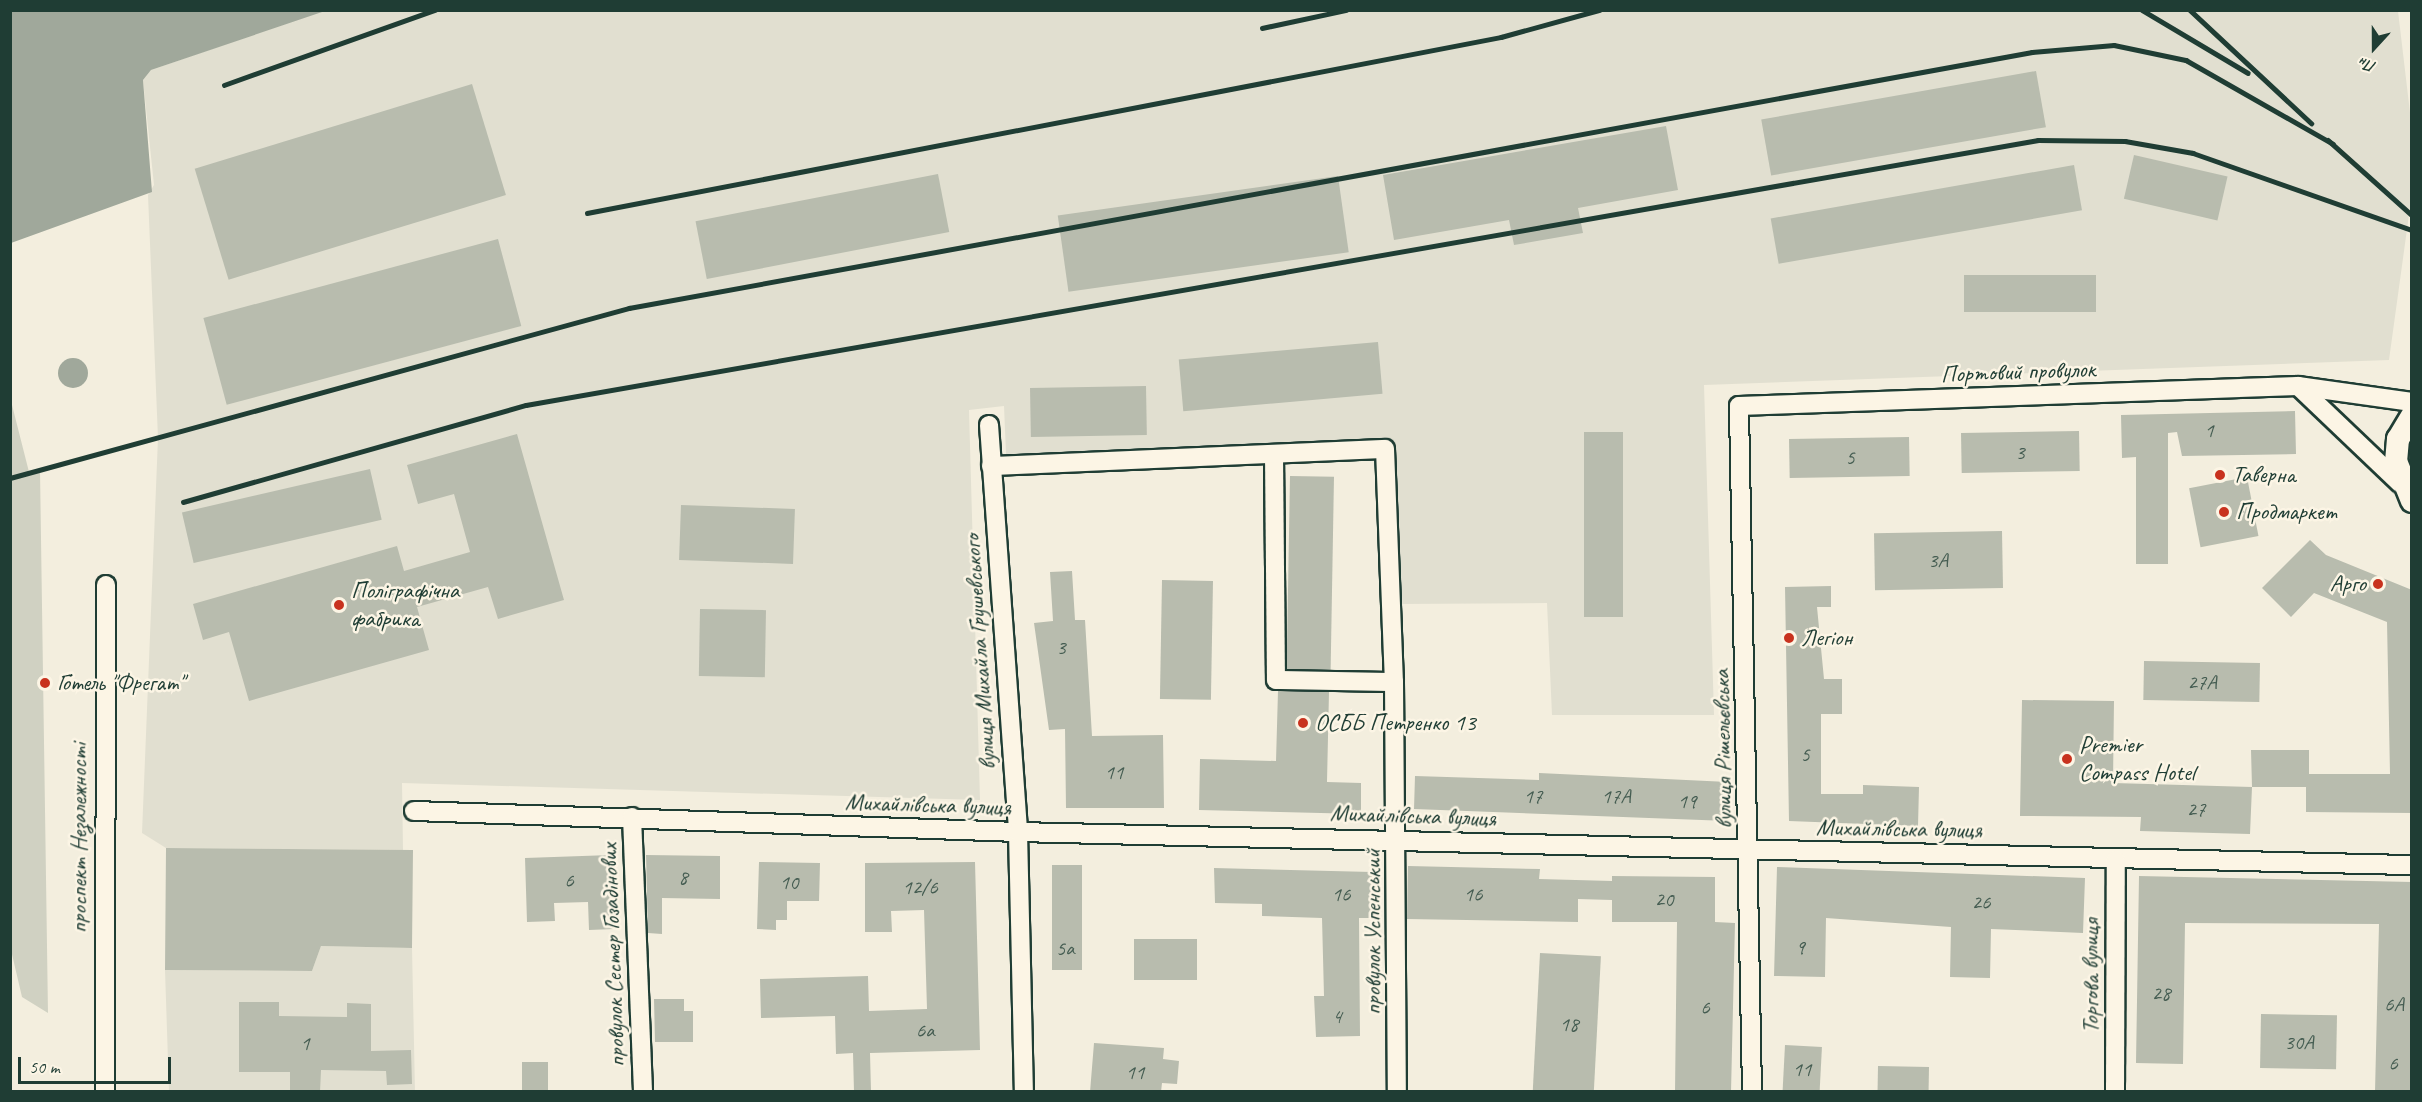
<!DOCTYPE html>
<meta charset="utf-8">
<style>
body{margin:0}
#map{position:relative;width:2422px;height:1102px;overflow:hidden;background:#f3eede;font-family:Caveat,sans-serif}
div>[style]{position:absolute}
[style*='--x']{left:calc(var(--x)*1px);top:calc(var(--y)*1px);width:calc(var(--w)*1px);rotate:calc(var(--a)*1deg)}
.built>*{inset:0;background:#e1dfd0}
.green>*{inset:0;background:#d0d1c2}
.water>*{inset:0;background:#a0a89b}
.round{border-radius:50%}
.building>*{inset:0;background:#b8bcae;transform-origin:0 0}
.roads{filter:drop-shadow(2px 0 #1f3d34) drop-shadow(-2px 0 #1f3d34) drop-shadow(0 2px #1f3d34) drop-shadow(0 -2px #1f3d34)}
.minor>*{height:18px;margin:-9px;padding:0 9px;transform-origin:9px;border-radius:9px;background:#fcf5e5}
.tertiary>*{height:22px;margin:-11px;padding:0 11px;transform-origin:11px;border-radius:11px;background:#fcf5e5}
.rail>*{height:4.5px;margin:-2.25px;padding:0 2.25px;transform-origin:2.25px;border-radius:2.25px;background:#1f3d34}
.dots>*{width:16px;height:16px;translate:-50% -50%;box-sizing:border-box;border:3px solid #fcf5e5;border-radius:50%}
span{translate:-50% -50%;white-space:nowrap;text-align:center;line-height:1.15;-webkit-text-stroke:5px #fcf5e5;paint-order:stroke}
.number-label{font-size:21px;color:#455d52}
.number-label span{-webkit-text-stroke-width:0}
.street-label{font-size:24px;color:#1f3d34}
.poi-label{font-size:24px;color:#1f3d34}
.left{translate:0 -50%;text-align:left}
.right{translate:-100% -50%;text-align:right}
.frame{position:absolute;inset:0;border:12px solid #1f3d34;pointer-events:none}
.north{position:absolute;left:2344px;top:18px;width:60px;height:60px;-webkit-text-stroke:4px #fcf5e5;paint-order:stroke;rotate:201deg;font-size:16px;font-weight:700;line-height:24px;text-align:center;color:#1f3d34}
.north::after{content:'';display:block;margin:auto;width:21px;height:27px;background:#1f3d34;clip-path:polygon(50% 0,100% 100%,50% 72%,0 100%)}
.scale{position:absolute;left:18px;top:1057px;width:153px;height:27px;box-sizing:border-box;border:3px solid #1f3d34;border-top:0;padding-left:8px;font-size:18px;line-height:21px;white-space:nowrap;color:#1f3d34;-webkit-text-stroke:4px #fcf5e5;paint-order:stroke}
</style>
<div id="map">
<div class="built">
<i style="clip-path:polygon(325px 10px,2398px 11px,2411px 121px,2412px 193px,2389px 360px,1704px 385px,1714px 715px,1552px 715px,1547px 603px,1397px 604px,1394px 443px,1006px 454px,1004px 406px,969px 410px,980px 800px,402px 783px,403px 850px,166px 848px,142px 833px,158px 438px,148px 195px,154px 185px,143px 80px,151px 70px)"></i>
<i style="clip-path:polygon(321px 946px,412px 948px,415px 1091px,169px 1091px,165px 970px,312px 971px)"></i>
</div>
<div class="green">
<i style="clip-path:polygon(11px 401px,29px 472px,40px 470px,48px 1013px,22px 997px,11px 950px)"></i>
</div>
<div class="water">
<i style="clip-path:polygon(11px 10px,325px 10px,325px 11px,151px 70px,143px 80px,152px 192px,11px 243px)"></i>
<i class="round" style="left:58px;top:358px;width:30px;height:30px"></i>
</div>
<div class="building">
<i style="left:2036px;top:71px;width:57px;height:279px;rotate:80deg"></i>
<i style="left:472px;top:84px;width:116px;height:290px;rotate:73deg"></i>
<i style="clip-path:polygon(1666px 126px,1678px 190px,1578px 208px,1583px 233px,1514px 245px,1509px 220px,1394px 240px,1383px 175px)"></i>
<i style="left:2134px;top:155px;width:96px;height:45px;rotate:13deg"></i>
<i style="left:2074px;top:165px;width:46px;height:308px;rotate:80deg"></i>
<i style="left:938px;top:174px;width:59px;height:247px;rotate:79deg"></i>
<i style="left:1338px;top:176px;width:77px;height:283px;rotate:82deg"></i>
<i style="left:498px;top:239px;width:90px;height:305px;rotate:75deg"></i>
<i style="left:1964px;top:275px;width:132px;height:37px"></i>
<i style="left:1378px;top:342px;width:52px;height:200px;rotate:85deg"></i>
<i style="left:1146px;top:386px;width:49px;height:116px;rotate:89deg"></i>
<i style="clip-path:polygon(2295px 411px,2296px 454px,2182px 456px,2177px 432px,2168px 433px,2168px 564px,2136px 564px,2136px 457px,2122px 458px,2121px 415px)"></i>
<i style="left:2079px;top:431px;width:40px;height:118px;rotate:89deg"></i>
<i style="left:1584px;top:432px;width:39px;height:185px"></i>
<i style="clip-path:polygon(517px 434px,564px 600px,498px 619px,488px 587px,417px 607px,429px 650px,249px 701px,229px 632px,203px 640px,193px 604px,397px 546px,404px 571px,470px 552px,454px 494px,418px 504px,407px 465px)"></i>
<i style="left:1909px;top:437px;width:39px;height:120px;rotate:89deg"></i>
<i style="left:370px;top:469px;width:52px;height:193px;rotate:77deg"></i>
<i style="left:1290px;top:476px;width:44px;height:193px;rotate:1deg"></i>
<i style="left:2247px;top:477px;width:60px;height:59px;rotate:79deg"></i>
<i style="left:681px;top:505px;width:114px;height:55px;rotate:2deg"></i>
<i style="left:2002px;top:531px;width:57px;height:128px;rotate:89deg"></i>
<i style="clip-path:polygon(2310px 540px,2326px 555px,2412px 590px,2412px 813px,2306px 812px,2306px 787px,2252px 787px,2251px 750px,2309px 750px,2309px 774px,2390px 774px,2387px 622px,2314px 593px,2291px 617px,2262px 588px)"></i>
<i style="clip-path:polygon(1072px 571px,1075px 620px,1085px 620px,1092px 736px,1163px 735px,1164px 808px,1066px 808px,1065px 729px,1049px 730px,1034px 623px,1053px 621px,1050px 572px)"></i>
<i style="left:1162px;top:580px;width:51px;height:119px;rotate:1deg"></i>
<i style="clip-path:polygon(1831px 586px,1831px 607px,1817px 607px,1824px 679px,1842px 679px,1842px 714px,1821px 714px,1821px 794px,1863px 794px,1863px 785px,1919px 787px,1918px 826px,1789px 821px,1785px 587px)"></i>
<i style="left:700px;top:609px;width:66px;height:67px;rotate:1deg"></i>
<i style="left:2144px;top:661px;width:116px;height:39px;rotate:1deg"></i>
<i style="clip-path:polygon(1278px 691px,1329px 692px,1327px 782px,1361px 783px,1361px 814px,1199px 810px,1200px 759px,1276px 761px)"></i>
<i style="clip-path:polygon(2022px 700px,2114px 701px,2113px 783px,2252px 787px,2250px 834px,2140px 831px,2141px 817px,2020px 816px)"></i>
<i style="clip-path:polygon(1539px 773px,1728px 782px,1728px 821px,1414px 809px,1415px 776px,1539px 780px)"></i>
<i style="clip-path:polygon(166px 848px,413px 850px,412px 948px,321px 946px,312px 971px,165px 970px)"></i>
<i style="clip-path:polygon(611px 855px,614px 929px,589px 930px,588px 902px,554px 903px,555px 921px,527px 922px,525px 858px)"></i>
<i style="clip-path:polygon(646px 855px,720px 856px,720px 899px,662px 898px,662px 934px,648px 933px)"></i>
<i style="clip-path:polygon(759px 862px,820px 863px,819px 901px,787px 901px,787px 920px,776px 920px,776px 930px,757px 929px)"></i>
<i style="clip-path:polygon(975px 862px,980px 1050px,870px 1053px,871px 1092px,854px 1092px,853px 1053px,836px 1054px,835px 1016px,761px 1018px,760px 979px,868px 976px,869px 1011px,927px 1009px,924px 910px,891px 911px,892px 932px,865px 932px,865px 863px)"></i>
<i style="left:1052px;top:865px;width:30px;height:105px"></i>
<i style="clip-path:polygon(1408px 866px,1540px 869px,1539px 879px,1612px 881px,1612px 876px,1715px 877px,1715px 922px,1735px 923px,1731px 1092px,1675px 1092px,1677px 922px,1612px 922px,1612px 900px,1578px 899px,1578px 922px,1407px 919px)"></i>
<i style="clip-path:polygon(1777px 867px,2085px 878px,2083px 933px,1991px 929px,1990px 978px,1950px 977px,1951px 927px,1826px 918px,1825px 977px,1774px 976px)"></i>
<i style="clip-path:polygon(1214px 868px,1372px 872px,1372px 918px,1359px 918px,1360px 1036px,1316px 1037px,1314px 996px,1324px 996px,1322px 918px,1262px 916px,1262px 904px,1215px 903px)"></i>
<i style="clip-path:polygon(2139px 876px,2412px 882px,2412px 1092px,2375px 1092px,2379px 924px,2185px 923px,2183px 1064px,2136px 1063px)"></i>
<i style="left:1134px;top:939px;width:63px;height:41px"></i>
<i style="left:1540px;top:953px;width:61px;height:139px;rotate:3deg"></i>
<i style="clip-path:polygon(654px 999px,684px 999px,684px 1011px,693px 1011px,693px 1042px,655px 1042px)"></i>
<i style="clip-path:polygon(239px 1002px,279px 1002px,279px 1016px,347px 1017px,347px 1003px,371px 1004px,371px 1051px,411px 1050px,412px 1084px,387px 1085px,386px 1071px,321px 1070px,320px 1092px,290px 1092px,290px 1072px,239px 1072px)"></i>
<i style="left:2261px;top:1014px;width:76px;height:54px;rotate:1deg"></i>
<i style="clip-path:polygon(1094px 1043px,1164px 1048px,1163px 1059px,1179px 1061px,1177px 1084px,1162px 1083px,1161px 1092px,1090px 1092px)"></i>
<i style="left:1785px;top:1045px;width:37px;height:47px;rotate:3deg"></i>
<i style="left:522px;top:1062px;width:26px;height:30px"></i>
<i style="left:1878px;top:1066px;width:51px;height:26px;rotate:1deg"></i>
</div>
<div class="roads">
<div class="minor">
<i style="--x:2298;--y:386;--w:141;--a:43.6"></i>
<i style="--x:989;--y:425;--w:408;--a:85.9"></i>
<i style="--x:1018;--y:832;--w:260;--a:88.7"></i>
<i style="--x:1274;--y:454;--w:226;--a:89.5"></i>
<i style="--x:1276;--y:680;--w:118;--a:1"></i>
<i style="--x:991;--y:466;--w:394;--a:-2.5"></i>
<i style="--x:1385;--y:449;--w:233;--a:87.8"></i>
<i style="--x:1394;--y:682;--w:410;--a:89.6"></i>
<i style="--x:414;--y:811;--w:604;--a:1.99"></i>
<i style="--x:1018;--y:832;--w:1394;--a:1.36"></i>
<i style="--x:632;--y:817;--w:275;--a:87.7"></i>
<i style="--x:105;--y:1092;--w:507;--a:-89.89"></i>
<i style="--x:1752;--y:1092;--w:686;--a:-91.09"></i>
<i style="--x:1739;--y:406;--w:559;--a:-2.05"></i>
<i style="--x:2298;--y:386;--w:115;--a:8"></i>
<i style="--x:2115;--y:1092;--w:232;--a:-89.8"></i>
</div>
<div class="tertiary">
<i style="--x:2412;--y:416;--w:27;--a:121"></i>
<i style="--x:2398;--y:439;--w:22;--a:95"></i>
<i style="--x:2396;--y:461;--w:43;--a:68.2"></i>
</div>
</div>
<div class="rail">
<i style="--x:2142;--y:10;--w:123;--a:30.7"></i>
<i style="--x:2190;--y:10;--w:166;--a:43"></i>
<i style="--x:1262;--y:28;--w:86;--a:-12.1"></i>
<i style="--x:224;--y:85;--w:224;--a:-19.6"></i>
<i style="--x:2328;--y:140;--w:113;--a:41.8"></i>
<i style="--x:587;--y:213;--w:931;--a:-10.9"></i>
<i style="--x:1501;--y:37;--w:102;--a:-15.4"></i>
<i style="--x:10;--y:478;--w:642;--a:-15.36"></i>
<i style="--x:629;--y:308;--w:1426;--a:-10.34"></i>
<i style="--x:2032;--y:52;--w:82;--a:-4.9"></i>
<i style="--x:2114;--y:45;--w:74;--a:11.8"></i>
<i style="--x:2186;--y:60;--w:169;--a:29.7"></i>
<i style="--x:183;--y:502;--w:356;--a:-15.8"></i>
<i style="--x:526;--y:405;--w:1535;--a:-9.94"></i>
<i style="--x:2038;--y:140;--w:87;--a:0.7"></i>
<i style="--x:2125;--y:141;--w:69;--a:10"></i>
<i style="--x:2193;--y:153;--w:232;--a:19.4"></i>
</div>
<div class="dots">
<i style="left:2220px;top:475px;background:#c8321e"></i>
<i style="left:2224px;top:512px;background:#c8321e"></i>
<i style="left:2378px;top:584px;background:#c8321e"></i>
<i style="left:339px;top:605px;background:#c8321e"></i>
<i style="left:1789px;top:638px;background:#c8321e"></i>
<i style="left:45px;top:683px;background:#c8321e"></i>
<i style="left:1303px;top:723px;background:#c8321e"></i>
<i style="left:2067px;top:759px;background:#c8321e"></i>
</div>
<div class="number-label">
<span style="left:2209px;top:430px">1</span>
<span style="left:2020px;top:452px">3</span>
<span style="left:1850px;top:457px">5</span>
<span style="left:1938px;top:560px">3А</span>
<span style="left:1061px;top:647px">3</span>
<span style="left:2202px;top:682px">27А</span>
<span style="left:1805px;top:754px">5</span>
<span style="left:1114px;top:772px">11</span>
<span style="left:1533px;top:796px">17</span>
<span style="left:1616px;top:796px">17А</span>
<span style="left:1687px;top:801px">19</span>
<span style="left:2196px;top:809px">27</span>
<span style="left:683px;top:877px">8</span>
<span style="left:569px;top:880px">6</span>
<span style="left:789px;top:882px">10</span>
<span style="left:920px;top:887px">12/6</span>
<span style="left:1341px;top:894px">16</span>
<span style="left:1473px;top:894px">16</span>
<span style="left:1664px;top:899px">20</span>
<span style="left:1981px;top:902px">26</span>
<span style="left:1800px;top:947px">9</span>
<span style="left:1065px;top:948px">5а</span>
<span style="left:2161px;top:993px">28</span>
<span style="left:2394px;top:1004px">6А</span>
<span style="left:1705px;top:1007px">6</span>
<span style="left:1337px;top:1016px">4</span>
<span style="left:1569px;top:1024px">18</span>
<span style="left:925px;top:1030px">6а</span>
<span style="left:2299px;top:1042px">30А</span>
<span style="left:305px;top:1043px">1</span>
<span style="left:2393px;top:1063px">6</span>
<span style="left:1802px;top:1069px">11</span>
<span style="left:1135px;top:1072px">11</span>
</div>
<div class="street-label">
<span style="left:2018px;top:372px;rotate:-2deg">Портовий провулок</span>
<span style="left:980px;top:652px;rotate:-94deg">вулиця Михайла Грушевського</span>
<span style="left:1723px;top:749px;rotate:-91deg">вулиця Рішельєвська</span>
<span style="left:928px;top:805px;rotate:2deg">Михайлівська вулиця</span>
<span style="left:1413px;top:816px;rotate:2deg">Михайлівська вулиця</span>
<span style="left:1899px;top:829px;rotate:1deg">Михайлівська вулиця</span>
<span style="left:79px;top:838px;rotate:-90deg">проспект Незалежності</span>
<span style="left:1373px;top:932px;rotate:-90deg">провулок Успенський</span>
<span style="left:613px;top:955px;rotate:-92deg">провулок Сестер Гозадінових</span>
<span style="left:2091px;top:976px;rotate:-90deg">Торгова вулиця</span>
</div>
<div class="poi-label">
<span class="left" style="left:2232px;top:475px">Таверна</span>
<span class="left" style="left:2236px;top:512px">Продмаркет</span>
<span class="right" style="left:2366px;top:584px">Арго</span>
<span class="left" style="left:351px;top:605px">Поліграфічна<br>фабрика</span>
<span class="left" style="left:1801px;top:638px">Легіон</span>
<span class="left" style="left:57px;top:683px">Готель "Фрегат"</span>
<span class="left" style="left:1315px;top:723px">ОСББ Петренко 13</span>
<span class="left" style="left:2079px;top:759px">Premier<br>Compass Hotel</span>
</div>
<div class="frame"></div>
<div class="north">Пн</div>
<div class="scale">50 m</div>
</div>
